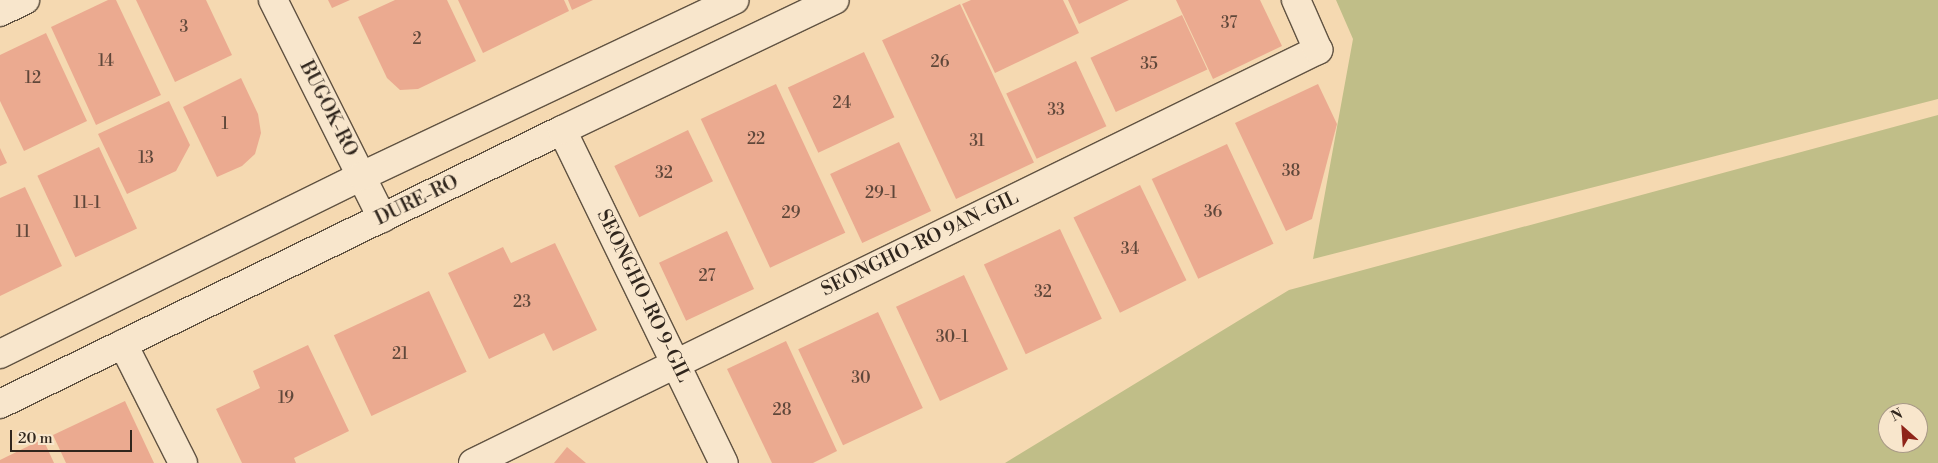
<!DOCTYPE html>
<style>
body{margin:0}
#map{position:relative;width:1938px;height:463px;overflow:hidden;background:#f5d9b1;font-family:"Libre Bodoni",serif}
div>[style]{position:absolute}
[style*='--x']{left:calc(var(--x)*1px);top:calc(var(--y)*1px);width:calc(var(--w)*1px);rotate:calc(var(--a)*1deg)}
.green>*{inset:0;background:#c0be88}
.building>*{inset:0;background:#ebaa90;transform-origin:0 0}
.roads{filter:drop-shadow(1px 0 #615342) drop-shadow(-1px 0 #615342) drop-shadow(0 1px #615342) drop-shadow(0 -1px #615342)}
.minor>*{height:28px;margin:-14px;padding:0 14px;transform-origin:14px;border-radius:14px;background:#f8e6cc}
.tertiary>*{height:28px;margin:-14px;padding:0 14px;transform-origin:14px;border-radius:14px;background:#f8e6cc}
span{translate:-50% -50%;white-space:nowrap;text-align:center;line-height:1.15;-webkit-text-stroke:4.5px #f8e6cc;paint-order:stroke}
.number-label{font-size:16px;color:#5f473a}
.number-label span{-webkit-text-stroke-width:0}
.street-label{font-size:19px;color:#30261d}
.north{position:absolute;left:1878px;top:403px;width:50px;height:50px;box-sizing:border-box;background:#f8e6cc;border:1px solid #a89986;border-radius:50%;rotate:334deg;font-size:14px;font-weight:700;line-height:20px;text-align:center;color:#30261d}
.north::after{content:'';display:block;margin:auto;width:18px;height:22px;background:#8f2418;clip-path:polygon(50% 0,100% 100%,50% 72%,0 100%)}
.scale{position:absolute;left:10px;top:430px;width:122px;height:22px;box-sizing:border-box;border:2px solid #30261d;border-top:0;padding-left:6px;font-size:15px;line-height:18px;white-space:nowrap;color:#30261d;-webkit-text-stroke:4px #f8e6cc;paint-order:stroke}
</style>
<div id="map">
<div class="green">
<i style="clip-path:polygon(1336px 0,1938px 0,1938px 99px,1313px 259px,1353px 39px)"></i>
<i style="clip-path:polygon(evenodd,1938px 115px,1938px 463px,1005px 463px,1289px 290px,1938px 115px,1888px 413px,1918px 413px,1918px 443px,1888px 443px,1888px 413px)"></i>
</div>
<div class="building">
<i style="clip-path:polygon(108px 0,116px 0,161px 95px,96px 125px,51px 27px)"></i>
<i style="clip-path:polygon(136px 0,206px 0,232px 55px,175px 82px)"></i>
<i style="clip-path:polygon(328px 0,350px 0,332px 8px)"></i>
<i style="clip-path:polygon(395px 0,447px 0,476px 61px,418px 89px,400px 90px,387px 78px,358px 17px)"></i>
<i style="clip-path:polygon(458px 0,564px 0,569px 11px,483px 53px)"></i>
<i style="clip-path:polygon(568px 0,593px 0,572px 10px)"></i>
<i style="clip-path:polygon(971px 0,1063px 0,1079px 33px,995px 73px,962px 4px)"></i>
<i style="clip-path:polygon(1068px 0,1129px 0,1079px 24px)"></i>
<i style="clip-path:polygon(1176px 0,1260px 0,1282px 46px,1213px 79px)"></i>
<i style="left:960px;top:4px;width:175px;height:86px;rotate:65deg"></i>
<i style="left:1182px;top:15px;width:60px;height:101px;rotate:65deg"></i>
<i style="clip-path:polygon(46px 33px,87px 121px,24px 151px,0 101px,0 55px)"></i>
<i style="left:864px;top:52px;width:72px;height:84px;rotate:65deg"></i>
<i style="left:1076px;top:61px;width:72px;height:77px;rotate:65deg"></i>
<i style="clip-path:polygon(241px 78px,258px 114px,261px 133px,255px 154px,242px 166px,217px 177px,183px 107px)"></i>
<i style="left:776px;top:84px;width:164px;height:83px;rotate:65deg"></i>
<i style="clip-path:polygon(1318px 84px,1337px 124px,1312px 219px,1286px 231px,1235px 123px)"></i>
<i style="clip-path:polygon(169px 101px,190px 145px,176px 171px,127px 194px,98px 134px)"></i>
<i style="left:688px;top:130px;width:57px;height:82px;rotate:64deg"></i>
<i style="left:899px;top:142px;width:76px;height:76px;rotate:65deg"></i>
<i style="left:1227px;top:144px;width:110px;height:83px;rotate:65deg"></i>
<i style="left:99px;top:147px;width:90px;height:68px;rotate:65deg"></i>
<i style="clip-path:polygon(0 148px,7px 163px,0 166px)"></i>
<i style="left:1140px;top:185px;width:106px;height:74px;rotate:64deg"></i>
<i style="clip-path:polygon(25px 187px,62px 266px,0 296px,0 198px)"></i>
<i style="left:1060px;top:229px;width:99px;height:84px;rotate:65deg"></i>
<i style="left:727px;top:231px;width:64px;height:75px;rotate:65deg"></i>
<i style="clip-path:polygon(555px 243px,597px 330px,553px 351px,544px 333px,489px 359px,448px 273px,503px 247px,511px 263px)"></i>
<i style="left:964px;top:275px;width:104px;height:75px;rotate:65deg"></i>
<i style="left:429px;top:291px;width:89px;height:105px;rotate:65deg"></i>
<i style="left:878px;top:312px;width:106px;height:88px;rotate:65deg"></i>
<i style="clip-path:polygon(786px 341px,837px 451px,813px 463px,772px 463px,727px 369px)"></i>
<i style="clip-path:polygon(308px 345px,349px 431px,294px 458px,296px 463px,242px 463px,216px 409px,260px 388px,253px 371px)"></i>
<i style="clip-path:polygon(125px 401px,154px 463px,66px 463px,53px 435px)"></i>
<i style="clip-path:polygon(43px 439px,54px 463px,0 463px,0 460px)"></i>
<i style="clip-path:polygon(567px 447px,586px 463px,554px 463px)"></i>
</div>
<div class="roads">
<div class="minor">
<i style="--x:0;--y:12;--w:28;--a:-26"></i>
<i style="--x:562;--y:130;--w:370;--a:64.1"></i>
<i style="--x:123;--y:344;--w:133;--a:63.2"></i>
<i style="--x:473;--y:463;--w:941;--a:-26.05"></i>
<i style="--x:1318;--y:50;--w:55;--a:-113.7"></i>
</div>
<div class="tertiary">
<i style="--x:273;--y:0;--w:244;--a:63.4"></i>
<i style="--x:0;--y:354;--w:403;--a:-26.2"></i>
<i style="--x:362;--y:176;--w:412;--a:-25.3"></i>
<i style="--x:0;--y:404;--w:625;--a:-25.99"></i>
<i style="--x:562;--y:130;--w:302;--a:-25.5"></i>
</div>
</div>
<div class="number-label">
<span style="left:1229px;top:23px">37</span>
<span style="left:184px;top:27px">3</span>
<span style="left:417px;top:39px">2</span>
<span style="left:106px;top:61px">14</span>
<span style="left:940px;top:62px">26</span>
<span style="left:1149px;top:64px">35</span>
<span style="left:33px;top:78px">12</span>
<span style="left:842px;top:103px">24</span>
<span style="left:1056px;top:110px">33</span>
<span style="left:225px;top:124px">1</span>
<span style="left:756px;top:139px">22</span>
<span style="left:977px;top:141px">31</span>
<span style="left:146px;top:158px">13</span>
<span style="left:1291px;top:171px">38</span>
<span style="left:664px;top:173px">32</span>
<span style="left:881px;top:193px">29-1</span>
<span style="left:87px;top:203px">11-1</span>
<span style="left:1213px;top:212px">36</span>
<span style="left:791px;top:213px">29</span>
<span style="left:23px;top:232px">11</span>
<span style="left:1130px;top:249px">34</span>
<span style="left:707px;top:276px">27</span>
<span style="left:1043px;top:292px">32</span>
<span style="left:522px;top:302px">23</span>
<span style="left:952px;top:337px">30-1</span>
<span style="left:400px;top:354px">21</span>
<span style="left:861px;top:378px">30</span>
<span style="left:286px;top:398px">19</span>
<span style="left:782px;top:410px">28</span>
</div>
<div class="street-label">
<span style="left:328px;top:109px;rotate:63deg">BUGOK-RO</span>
<span style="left:417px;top:201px;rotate:-26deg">DURE-RO</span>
<span style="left:920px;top:244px;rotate:-26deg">SEONGHO-RO 9AN-GIL</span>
<span style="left:643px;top:296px;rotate:64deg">SEONGHO-RO 9-GIL</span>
</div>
<div class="north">N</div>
<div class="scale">20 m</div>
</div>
